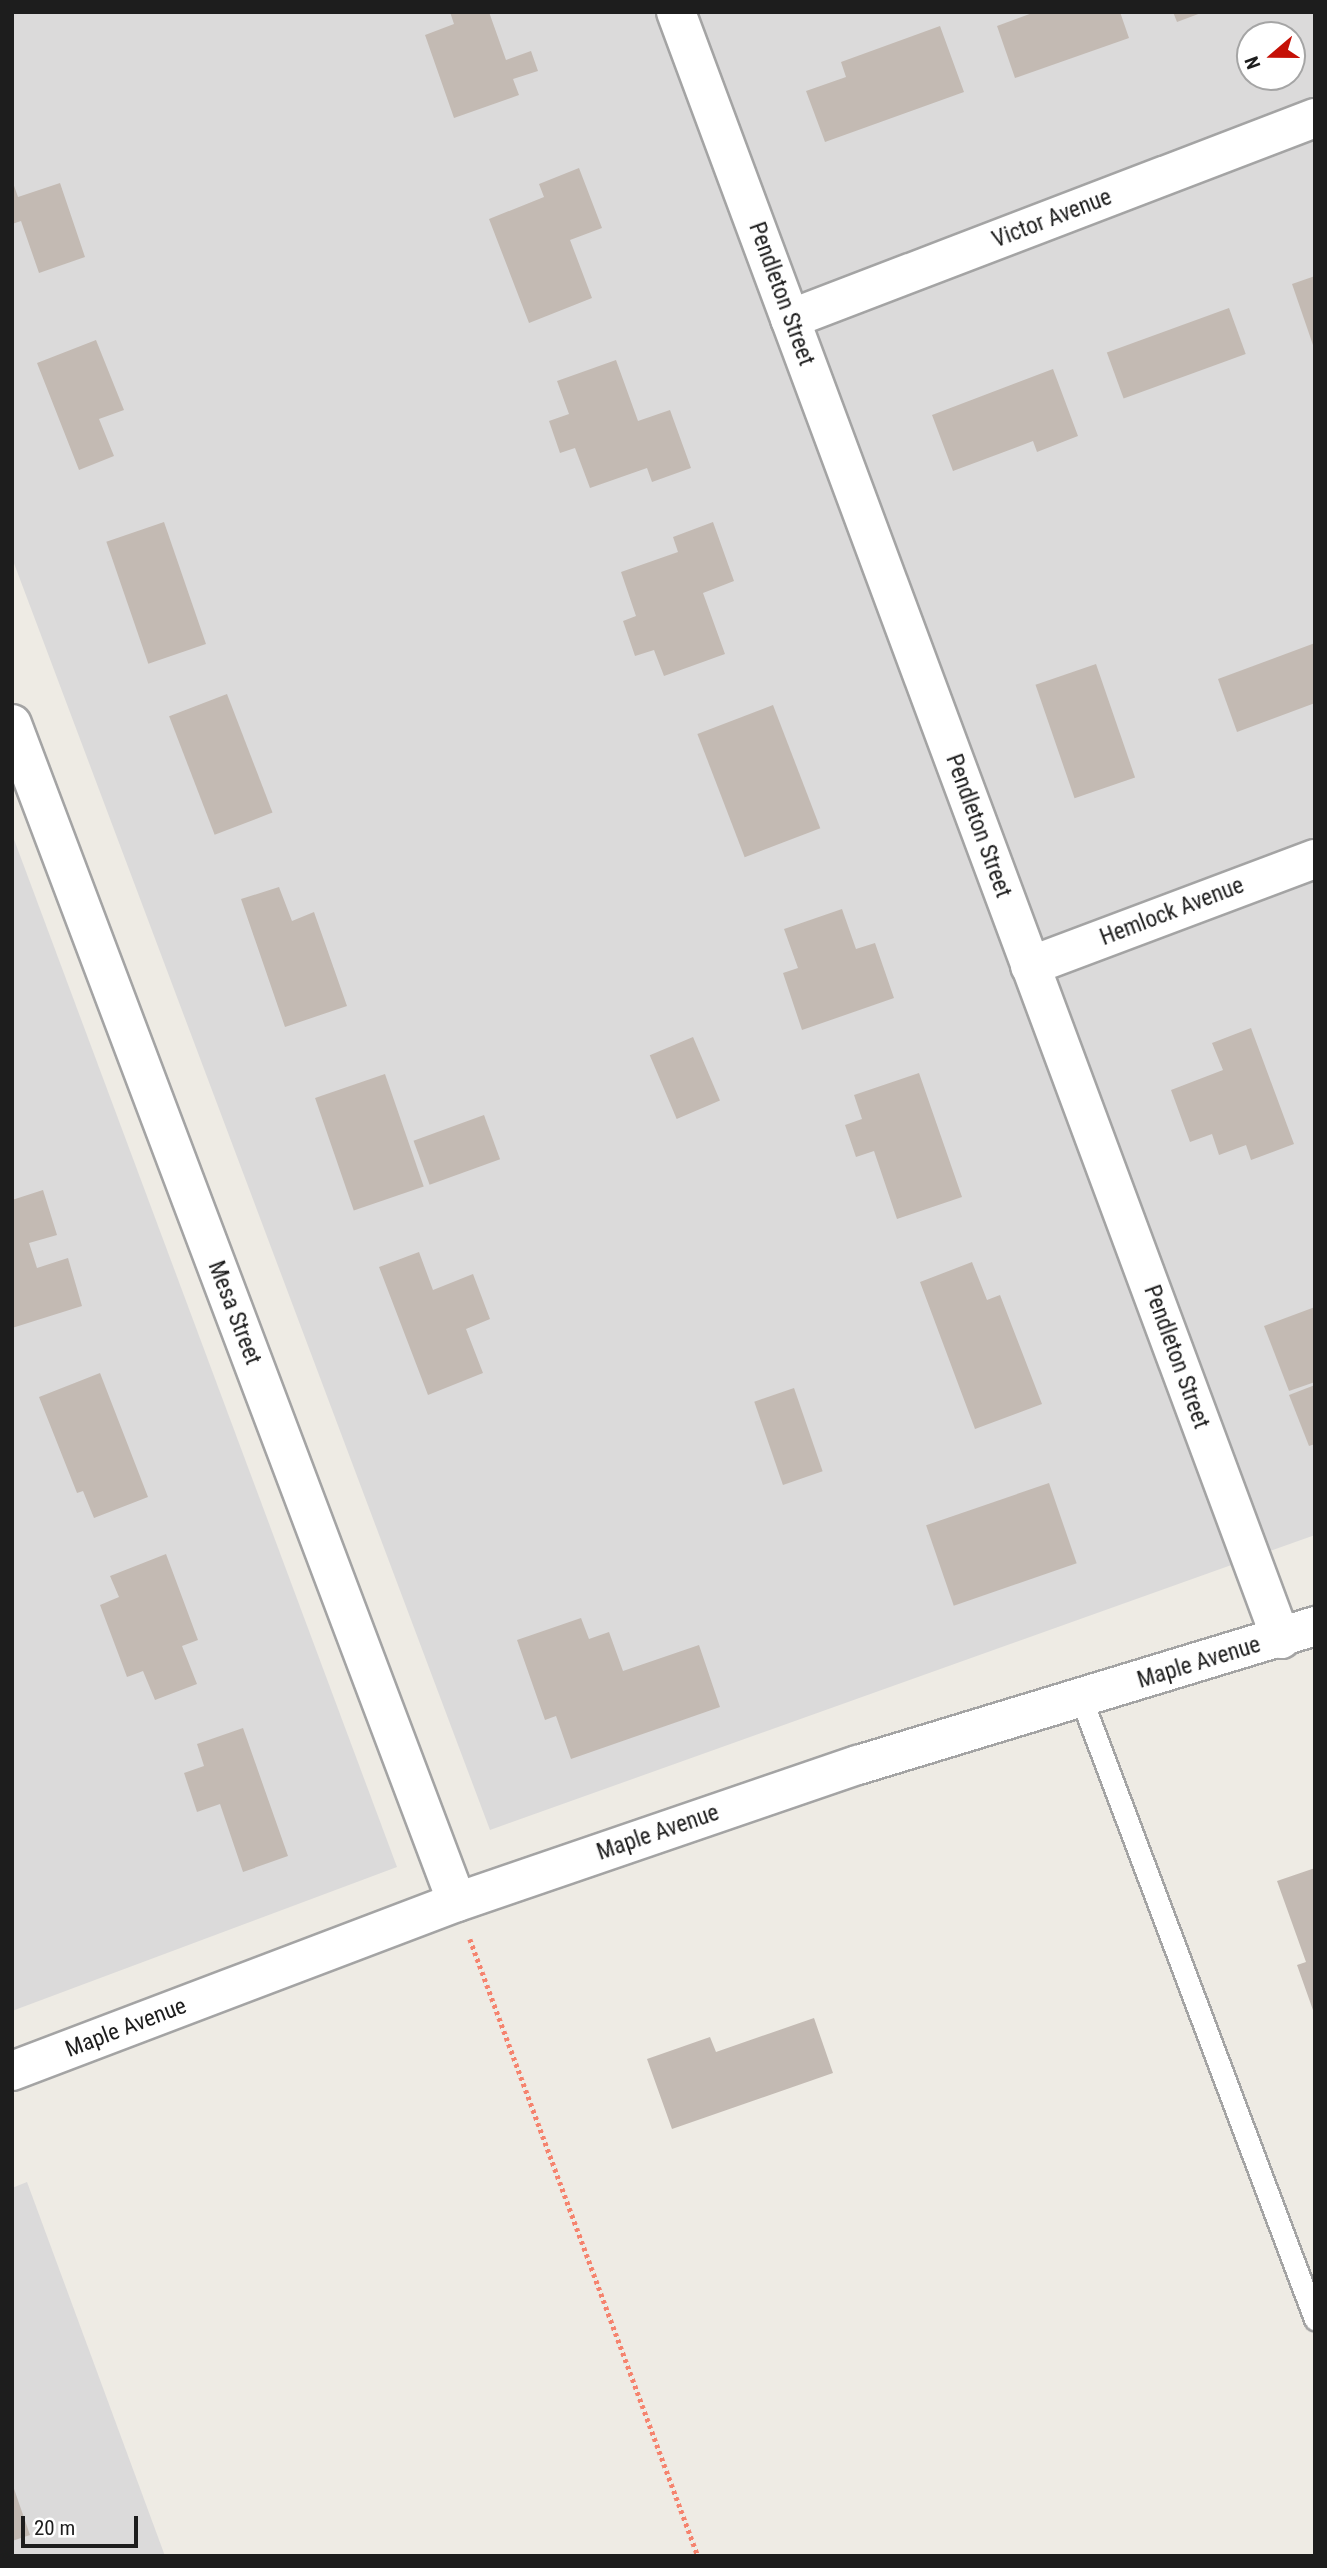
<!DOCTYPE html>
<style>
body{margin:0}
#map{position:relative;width:1327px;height:2568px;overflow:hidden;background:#eeebe4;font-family:"Roboto Condensed",sans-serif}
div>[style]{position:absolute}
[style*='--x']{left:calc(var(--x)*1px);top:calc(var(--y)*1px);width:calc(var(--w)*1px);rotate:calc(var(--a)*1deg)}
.residential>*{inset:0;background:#dbdada}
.building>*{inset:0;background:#c3bab3;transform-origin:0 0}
.path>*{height:4.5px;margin-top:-2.25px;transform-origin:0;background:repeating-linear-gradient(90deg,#f5836e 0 3.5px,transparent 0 7px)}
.roads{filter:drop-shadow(2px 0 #a4a4a4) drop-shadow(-2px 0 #a4a4a4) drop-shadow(0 2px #a4a4a4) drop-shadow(0 -2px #a4a4a4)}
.service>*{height:21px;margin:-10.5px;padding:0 10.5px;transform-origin:10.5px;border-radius:10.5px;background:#fff}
.minor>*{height:38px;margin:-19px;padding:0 19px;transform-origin:19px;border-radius:19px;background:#fff}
.tertiary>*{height:38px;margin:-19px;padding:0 19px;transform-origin:19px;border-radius:19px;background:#fff}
span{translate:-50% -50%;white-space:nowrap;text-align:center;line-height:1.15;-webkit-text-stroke:5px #fff;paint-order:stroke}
.street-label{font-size:23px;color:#1d1d1d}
.frame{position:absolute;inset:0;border:14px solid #1d1d1d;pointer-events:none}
.north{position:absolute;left:1236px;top:21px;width:70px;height:70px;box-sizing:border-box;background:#fff;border:2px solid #a5a5a5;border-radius:50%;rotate:250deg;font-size:19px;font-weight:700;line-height:28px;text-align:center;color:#1d1d1d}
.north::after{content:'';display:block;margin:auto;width:24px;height:32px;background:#c51006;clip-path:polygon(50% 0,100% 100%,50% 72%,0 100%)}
.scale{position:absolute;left:21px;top:2516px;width:117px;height:32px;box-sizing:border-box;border:4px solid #1d1d1d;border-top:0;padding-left:9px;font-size:21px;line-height:24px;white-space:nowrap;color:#1d1d1d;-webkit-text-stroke:5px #fff;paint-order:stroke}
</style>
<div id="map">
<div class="residential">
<i style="clip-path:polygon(evenodd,12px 12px,1315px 12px,1315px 1535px,490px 1830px,12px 558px,12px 12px,1250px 35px,1292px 35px,1292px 77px,1250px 77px,1250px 35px)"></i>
<i style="clip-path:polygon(12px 834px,397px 1867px,12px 2011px)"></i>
<i style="clip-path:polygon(27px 2182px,165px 2556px,12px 2556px,12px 2188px)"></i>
</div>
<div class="building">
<i style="clip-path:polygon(450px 12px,489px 12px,506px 60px,531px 51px,538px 71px,513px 79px,519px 95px,454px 118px,425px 35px,454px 24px)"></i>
<i style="clip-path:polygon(1035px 12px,1120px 12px,1129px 38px,1015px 78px,997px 26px)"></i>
<i style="clip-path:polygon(1173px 12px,1201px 12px,1201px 13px,1177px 22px)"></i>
<i style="clip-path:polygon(940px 26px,964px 92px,825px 142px,806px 91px,846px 77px,841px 62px)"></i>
<i style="clip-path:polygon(579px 168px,602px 228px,570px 240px,592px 298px,529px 323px,489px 219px,544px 197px,539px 184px)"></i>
<i style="clip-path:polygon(12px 180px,18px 197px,60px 183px,85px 257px,39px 273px,21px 221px,12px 224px)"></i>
<i style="clip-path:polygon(1315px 276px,1315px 348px,1314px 348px,1292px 284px)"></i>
<i style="left:1229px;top:308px;width:49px;height:130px;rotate:70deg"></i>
<i style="clip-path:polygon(96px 340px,124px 410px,99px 419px,114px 456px,79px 470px,37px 363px)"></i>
<i style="clip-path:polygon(616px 360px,638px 421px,670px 410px,691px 468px,652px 482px,647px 468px,590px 488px,575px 448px,560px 453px,549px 421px,569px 414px,557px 381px)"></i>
<i style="clip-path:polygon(1053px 369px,1078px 436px,1037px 452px,1033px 441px,953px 471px,932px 415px)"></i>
<i style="left:164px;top:522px;width:129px;height:61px;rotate:71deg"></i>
<i style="clip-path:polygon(713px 522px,734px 581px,703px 593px,725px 654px,664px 676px,654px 650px,635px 656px,623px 621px,636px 616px,621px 572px,678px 552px,673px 537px)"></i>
<i style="clip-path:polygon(1315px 643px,1315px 703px,1237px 732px,1218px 679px)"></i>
<i style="left:1096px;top:664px;width:120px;height:64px;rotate:71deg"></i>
<i style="left:227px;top:694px;width:127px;height:62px;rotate:69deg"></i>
<i style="left:773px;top:705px;width:132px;height:81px;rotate:69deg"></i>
<i style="clip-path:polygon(279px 887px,292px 921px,314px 912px,347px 1006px,285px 1027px,241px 899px)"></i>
<i style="clip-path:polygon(842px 909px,856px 949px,875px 943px,894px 998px,802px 1030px,783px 973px,798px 968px,784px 929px)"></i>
<i style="clip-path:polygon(1251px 1028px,1294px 1144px,1251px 1160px,1246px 1145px,1219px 1155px,1212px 1134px,1190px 1142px,1171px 1090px,1223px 1070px,1212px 1043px)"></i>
<i style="left:693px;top:1037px;width:69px;height:47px;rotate:67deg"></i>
<i style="clip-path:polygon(919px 1073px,962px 1197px,897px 1219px,874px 1151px,856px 1157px,845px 1125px,862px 1119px,854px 1095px)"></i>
<i style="left:385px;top:1074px;width:119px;height:74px;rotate:71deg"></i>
<i style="left:484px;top:1115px;width:47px;height:75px;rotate:70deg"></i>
<i style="clip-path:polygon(43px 1190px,57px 1235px,29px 1243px,37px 1268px,68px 1258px,82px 1306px,12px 1328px,12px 1200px)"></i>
<i style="clip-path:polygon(419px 1252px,433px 1290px,473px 1274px,490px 1319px,466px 1329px,483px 1373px,428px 1395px,379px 1267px)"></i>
<i style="clip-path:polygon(972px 1262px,987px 1300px,1000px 1295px,1042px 1404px,975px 1429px,920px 1282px)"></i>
<i style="clip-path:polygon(1315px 1307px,1315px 1382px,1289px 1391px,1264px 1326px)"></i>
<i style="clip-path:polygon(100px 1373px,148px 1497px,94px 1518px,83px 1491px,77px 1493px,39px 1397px)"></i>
<i style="clip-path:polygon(1315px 1385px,1315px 1444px,1309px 1446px,1289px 1395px)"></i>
<i style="left:794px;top:1388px;width:88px;height:42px;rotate:71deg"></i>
<i style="left:1049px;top:1483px;width:85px;height:130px;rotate:71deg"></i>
<i style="clip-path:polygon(166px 1554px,198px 1640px,182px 1646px,197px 1684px,155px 1700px,143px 1671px,127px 1677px,100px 1605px,119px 1597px,110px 1576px)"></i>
<i style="clip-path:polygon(581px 1618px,589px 1639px,609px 1632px,623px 1671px,699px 1645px,720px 1707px,571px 1759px,556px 1716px,545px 1720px,517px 1640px)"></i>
<i style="clip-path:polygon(243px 1728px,288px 1856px,243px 1872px,220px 1804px,197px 1812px,184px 1773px,204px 1766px,197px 1744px)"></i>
<i style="clip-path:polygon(1315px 1868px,1315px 2013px,1314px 2013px,1297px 1965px,1306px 1962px,1277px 1881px)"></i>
<i style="clip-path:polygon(814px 2018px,833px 2073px,672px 2129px,647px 2059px,710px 2037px,716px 2052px)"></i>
<i style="clip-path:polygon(12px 2483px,30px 2535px,12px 2541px)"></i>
</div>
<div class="path">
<i style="--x:470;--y:1939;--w:658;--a:69.72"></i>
</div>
<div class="roads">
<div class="service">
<i style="--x:1081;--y:1698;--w:664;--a:69.35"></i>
</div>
<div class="minor">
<i style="--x:676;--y:12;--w:1736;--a:69.6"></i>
<i style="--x:790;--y:319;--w:562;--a:-20.95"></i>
<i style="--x:12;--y:724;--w:1259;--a:69.31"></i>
<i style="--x:1030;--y:966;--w:304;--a:-20.6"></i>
</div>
<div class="tertiary">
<i style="--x:12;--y:2071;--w:476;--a:-20.8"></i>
<i style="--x:457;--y:1902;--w:424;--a:-18.9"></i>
<i style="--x:858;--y:1765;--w:478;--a:-16.9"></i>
</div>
</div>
<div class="street-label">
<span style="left:1052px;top:219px;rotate:-21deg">Victor Avenue</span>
<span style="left:781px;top:294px;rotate:70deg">Pendleton Street</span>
<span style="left:978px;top:826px;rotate:70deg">Pendleton Street</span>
<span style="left:1172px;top:912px;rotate:-21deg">Hemlock Avenue</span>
<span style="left:234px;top:1313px;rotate:69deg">Mesa Street</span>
<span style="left:1176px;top:1357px;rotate:70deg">Pendleton Street</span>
<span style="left:1199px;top:1663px;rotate:-17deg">Maple Avenue</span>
<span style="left:658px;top:1833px;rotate:-19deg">Maple Avenue</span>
<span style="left:126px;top:2028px;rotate:-21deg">Maple Avenue</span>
</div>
<div class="frame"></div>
<div class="north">N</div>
<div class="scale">20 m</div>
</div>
